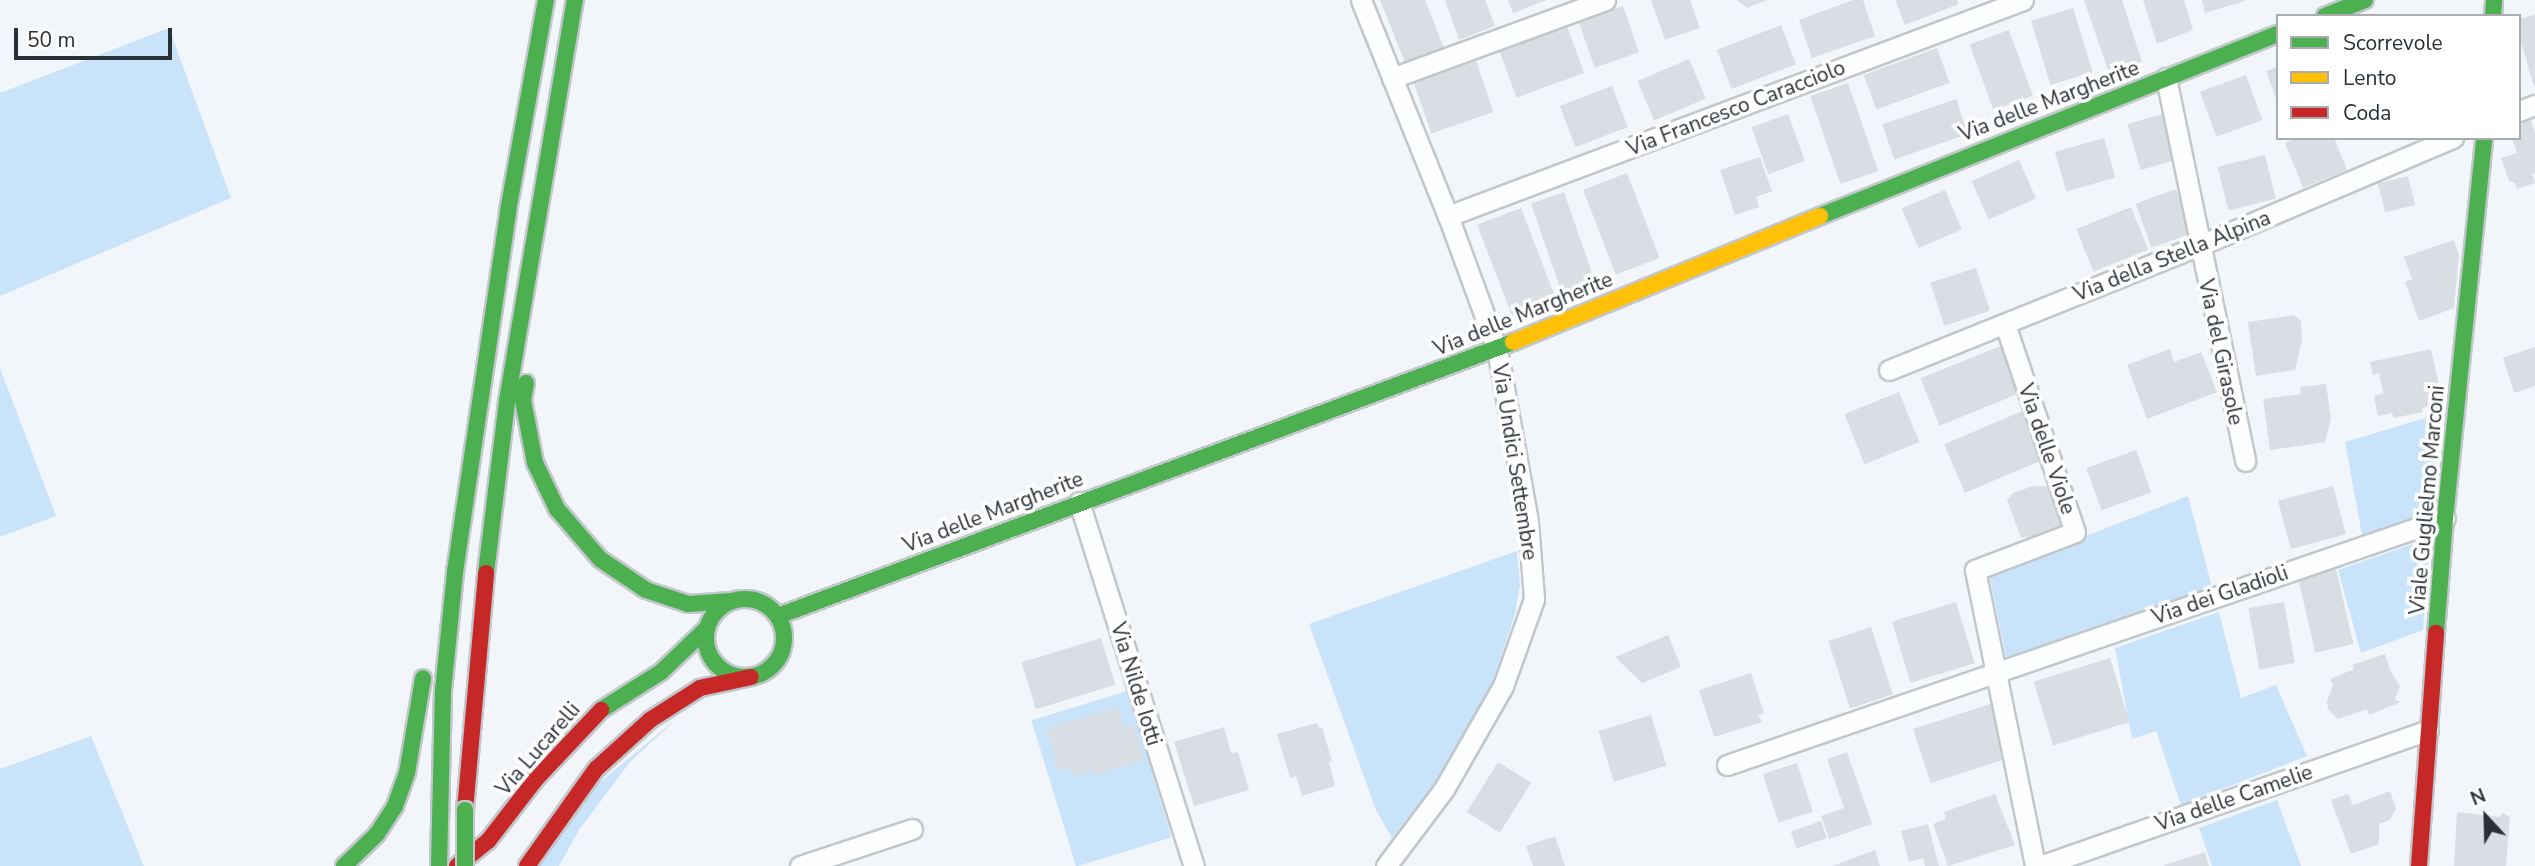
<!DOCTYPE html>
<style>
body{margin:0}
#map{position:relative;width:2535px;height:866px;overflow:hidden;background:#f2f6fa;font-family:"Nunito Sans",sans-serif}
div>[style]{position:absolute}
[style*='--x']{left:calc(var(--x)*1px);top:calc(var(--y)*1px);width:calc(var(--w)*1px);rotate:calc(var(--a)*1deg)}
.green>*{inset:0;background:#c9e4fa;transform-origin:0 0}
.building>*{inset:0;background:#d8dee3;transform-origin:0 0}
.roads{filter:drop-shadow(2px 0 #c2c7cc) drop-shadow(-2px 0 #c2c7cc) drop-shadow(0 2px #c2c7cc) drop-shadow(0 -2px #c2c7cc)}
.street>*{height:19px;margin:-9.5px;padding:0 9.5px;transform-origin:9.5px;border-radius:9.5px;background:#fdfefe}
.fast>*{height:16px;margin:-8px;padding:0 8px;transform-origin:8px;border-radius:8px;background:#4caf50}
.fast>.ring{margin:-8px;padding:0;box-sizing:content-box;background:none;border:16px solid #4caf50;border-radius:50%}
.slow>*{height:16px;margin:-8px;padding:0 8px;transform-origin:8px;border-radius:8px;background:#ffc107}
.jam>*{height:16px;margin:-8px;padding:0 8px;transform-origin:8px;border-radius:8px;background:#c62828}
.bridges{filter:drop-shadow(2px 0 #c2c7cc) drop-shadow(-2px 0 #c2c7cc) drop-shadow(0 2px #c2c7cc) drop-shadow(0 -2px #c2c7cc)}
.fast-bridge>*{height:16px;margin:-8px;padding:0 8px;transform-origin:8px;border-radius:8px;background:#4caf50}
span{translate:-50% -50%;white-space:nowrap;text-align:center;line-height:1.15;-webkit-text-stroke:7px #fff;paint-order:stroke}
.street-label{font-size:21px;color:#293137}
.legend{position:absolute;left:2276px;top:14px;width:245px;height:126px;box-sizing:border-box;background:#fff;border:2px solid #a9adaf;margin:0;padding:9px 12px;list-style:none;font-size:21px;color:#293137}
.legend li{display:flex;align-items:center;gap:14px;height:35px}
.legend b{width:35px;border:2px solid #a9adaf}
.north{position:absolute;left:2451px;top:782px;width:70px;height:70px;-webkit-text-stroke:5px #fff;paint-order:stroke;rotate:338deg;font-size:19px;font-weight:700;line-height:28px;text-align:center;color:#293137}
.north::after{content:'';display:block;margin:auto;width:24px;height:32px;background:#293137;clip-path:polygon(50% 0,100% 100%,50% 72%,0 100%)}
.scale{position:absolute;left:14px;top:28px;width:158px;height:32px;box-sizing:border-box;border:4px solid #293137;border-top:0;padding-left:9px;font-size:21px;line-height:24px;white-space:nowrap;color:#293137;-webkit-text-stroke:5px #fff;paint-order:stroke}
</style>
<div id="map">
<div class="green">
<i style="clip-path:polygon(169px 28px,231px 198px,0 296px,0 93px)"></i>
<i style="clip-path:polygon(0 368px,56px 516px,0 537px)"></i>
<i style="clip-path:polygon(2439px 414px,2432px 511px,2362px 535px,2345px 442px)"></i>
<i style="clip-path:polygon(2188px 496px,2212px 587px,2006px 658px,1989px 574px)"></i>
<i style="clip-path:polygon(2430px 538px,2423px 630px,2361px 653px,2338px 570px)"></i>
<i style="clip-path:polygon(1517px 551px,1520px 585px,1515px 614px,1491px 687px,1439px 778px,1392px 838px,1376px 810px,1309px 624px)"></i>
<i style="clip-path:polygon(2219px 612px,2241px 698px,2276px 685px,2307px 756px,2181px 805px,2156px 731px,2132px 739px,2115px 648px)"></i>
<i style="left:1127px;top:691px;width:153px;height:100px;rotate:73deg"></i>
<i style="clip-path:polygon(681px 715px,630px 762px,579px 830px,559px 866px,539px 866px,593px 788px)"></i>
<i style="clip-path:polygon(91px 736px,144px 866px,0 866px,0 769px)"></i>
<i style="clip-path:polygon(2277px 800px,2301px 866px,2212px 866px,2199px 828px)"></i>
</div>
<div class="building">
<i style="clip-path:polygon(1380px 0,1425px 0,1445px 50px,1406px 65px)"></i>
<i style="clip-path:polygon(1445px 0,1485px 0,1495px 26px,1459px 40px)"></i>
<i style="clip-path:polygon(1508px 0,1546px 0,1513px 13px)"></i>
<i style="clip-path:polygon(1651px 0,1690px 0,1700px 28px,1665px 40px)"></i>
<i style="clip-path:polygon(1737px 0,1767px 0,1747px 8px)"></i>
<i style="clip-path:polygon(1853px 0,1863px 0,1875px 36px,1812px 58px,1799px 20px)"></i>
<i style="clip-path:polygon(1895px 0,1957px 0,1959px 4px,1905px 25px)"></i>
<i style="clip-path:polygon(2084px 0,2122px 0,2142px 62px,2109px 73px)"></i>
<i style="clip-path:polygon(2143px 0,2184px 0,2193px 30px,2157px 44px)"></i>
<i style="clip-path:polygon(2202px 0,2244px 0,2245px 1px,2205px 13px)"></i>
<i style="left:1623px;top:6px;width:49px;height:47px;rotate:71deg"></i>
<i style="left:2073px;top:8px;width:67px;height:44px;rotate:73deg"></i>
<i style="clip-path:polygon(2535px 15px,2535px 87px,2534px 87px,2519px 35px,2519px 19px)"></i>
<i style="left:1781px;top:25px;width:42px;height:69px;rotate:69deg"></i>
<i style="left:1567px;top:26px;width:50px;height:72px;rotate:70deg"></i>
<i style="left:2009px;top:30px;width:70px;height:42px;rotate:70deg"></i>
<i style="left:1937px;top:48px;width:37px;height:78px;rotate:70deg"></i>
<i style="left:1689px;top:59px;width:43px;height:56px;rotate:67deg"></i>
<i style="left:1476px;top:61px;width:54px;height:66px;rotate:71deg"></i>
<i style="clip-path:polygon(2278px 67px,2278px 101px,2277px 101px,2266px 71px)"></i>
<i style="left:2246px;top:75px;width:48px;height:49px;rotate:70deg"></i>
<i style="left:1848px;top:83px;width:93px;height:40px;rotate:71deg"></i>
<i style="left:1612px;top:86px;width:44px;height:56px;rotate:69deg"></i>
<i style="left:1956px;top:99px;width:37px;height:78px;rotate:71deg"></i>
<i style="left:1788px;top:114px;width:50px;height:39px;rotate:70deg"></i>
<i style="left:2162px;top:114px;width:48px;height:36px;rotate:74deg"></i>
<i style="clip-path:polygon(2531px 120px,2535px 134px,2535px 173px,2532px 174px,2535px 183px,2517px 189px,2515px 183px,2509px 181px,2501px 158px,2517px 153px,2512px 138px,2519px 138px,2519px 123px)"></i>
<i style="left:2104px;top:138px;width:41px;height:51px;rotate:74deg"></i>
<i style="clip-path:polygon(2297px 138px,2334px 138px,2347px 170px,2303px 188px,2285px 143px)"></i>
<i style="left:2265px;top:155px;width:45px;height:49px;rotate:76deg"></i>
<i style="clip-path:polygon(1760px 157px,1772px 191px,1756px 197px,1759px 207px,1735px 215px,1720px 170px)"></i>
<i style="left:2019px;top:160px;width:42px;height:52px;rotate:66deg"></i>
<i style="left:1627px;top:173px;width:91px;height:47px;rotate:69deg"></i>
<i style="left:2408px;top:176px;width:30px;height:31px;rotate:76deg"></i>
<i style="left:2176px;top:189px;width:47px;height:43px;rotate:70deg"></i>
<i style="left:1945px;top:190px;width:43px;height:47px;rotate:67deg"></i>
<i style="left:1564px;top:192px;width:100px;height:35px;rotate:71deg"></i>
<i style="left:2131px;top:207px;width:46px;height:59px;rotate:68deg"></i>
<i style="left:1521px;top:208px;width:99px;height:47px;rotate:69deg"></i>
<i style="clip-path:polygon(2454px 240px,2459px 255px,2454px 308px,2419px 321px,2405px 282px,2412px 279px,2404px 257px)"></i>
<i style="left:1976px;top:268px;width:45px;height:48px;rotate:72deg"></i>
<i style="clip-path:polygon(2294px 315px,2301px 321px,2302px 340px,2295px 370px,2256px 376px,2248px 322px)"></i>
<i style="left:2003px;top:345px;width:51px;height:89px;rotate:68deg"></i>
<i style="clip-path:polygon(2535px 347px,2535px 386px,2514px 393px,2503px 358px)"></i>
<i style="clip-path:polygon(2170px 349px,2174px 362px,2201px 352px,2217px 392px,2147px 419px,2127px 365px)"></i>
<i style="clip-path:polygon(2431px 349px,2443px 403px,2422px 408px,2423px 412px,2394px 418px,2392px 413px,2378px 416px,2374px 396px,2383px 393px,2379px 373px,2373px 375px,2370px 362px)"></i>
<i style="clip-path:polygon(2326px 384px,2331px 419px,2325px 442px,2270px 450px,2263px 399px,2301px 394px,2300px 387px)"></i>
<i style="left:1899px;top:392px;width:54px;height:59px;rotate:68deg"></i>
<i style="left:2027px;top:409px;width:53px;height:90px;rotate:67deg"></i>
<i style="left:2136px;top:450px;width:45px;height:53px;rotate:70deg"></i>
<i style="clip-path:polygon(2033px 486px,2047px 486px,2064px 526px,2027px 539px,2027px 536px,2021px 538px,2007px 500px,2013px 493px)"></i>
<i style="left:2333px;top:486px;width:50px;height:57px;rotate:75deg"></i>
<i style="left:2336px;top:569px;width:77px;height:39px;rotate:77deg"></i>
<i style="left:1956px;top:602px;width:64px;height:67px;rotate:73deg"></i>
<i style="left:2284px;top:602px;width:62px;height:36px;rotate:80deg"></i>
<i style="left:1871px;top:627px;width:71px;height:45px;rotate:72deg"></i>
<i style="clip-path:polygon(1668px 635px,1681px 667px,1642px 683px,1615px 657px)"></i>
<i style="left:1101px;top:638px;width:49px;height:83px;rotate:73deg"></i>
<i style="clip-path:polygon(2385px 654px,2391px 672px,2400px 686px,2395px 700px,2401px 702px,2369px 715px,2367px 709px,2338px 719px,2328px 709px,2327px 701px,2333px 685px,2330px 679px,2354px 669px,2352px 665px)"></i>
<i style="left:2110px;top:658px;width:67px;height:80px;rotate:73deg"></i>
<i style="clip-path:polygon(1751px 673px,1764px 713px,1758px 715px,1762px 722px,1714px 737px,1699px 690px)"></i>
<i style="left:1993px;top:703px;width:57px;height:84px;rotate:72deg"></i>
<i style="clip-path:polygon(1118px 707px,1124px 728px,1133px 725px,1144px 760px,1095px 775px,1093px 770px,1072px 776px,1069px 767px,1059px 771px,1046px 729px)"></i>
<i style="left:1651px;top:715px;width:53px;height:55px;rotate:73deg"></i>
<i style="clip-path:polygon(1317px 723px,1319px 728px,1322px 727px,1332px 761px,1329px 762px,1335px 786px,1302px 796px,1296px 776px,1290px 778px,1277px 734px)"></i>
<i style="clip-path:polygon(1224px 727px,1231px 753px,1238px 752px,1249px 790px,1194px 806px,1174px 742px)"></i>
<i style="clip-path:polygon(1847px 752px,1872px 824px,1829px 839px,1821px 816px,1844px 808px,1827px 759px)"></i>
<i style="left:1498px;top:762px;width:39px;height:59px;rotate:32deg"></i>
<i style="left:1797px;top:763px;width:51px;height:36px;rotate:72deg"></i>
<i style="clip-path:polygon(2390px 791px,2396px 809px,2390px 820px,2379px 824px,2379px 844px,2351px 854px,2331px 800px,2348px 794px,2353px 805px)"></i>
<i style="clip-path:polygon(1995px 794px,2015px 845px,1948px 866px,1933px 824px,1946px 819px,1944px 812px)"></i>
<i style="clip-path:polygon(2457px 812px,2499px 817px,2503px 813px,2510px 817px,2506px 866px,2454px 866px)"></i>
<i style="left:1821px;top:821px;width:18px;height:32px;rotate:71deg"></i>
<i style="clip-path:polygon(1928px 824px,1939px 866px,1925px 866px,1923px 858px,1909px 862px,1901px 831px)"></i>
<i style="clip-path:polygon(1555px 836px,1565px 866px,1533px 866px,1526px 846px)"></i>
<i style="clip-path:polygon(1875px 850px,1880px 866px,1832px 866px)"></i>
<i style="clip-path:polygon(2205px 852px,2209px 866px,2164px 866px,2164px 865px)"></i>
</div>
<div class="roads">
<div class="street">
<i style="--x:1361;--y:0;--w:233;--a:68.1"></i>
<i style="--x:1448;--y:216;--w:142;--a:69.8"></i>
<i style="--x:1497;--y:349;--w:176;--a:79.8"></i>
<i style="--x:1528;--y:522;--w:77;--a:85.5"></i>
<i style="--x:1534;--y:599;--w:92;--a:109.6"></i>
<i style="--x:1503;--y:686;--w:119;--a:119.8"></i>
<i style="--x:1444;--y:789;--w:96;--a:127"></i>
<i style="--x:1392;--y:78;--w:227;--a:-20.1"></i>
<i style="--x:2166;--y:78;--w:391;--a:78.3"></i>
<i style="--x:2519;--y:111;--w:17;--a:-21"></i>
<i style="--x:1448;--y:216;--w:614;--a:-20.59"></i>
<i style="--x:2005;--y:324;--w:219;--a:71.4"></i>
<i style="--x:2075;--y:532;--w:107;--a:159.2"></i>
<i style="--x:1975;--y:570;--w:302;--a:78.5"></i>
<i style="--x:1889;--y:370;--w:333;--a:-21.9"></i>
<i style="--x:2198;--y:246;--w:277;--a:-23"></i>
<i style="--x:1079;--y:502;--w:382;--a:72.5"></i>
<i style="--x:1727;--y:765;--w:759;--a:-18.98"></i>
<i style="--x:800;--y:866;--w:118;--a:-18.3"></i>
<i style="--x:2040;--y:866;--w:411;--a:-19.3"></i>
</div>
<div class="fast">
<i style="--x:2325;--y:16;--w:43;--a:-21.8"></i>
<i style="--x:2493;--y:16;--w:16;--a:-86"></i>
<i style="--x:1820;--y:216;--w:493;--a:-21.7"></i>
<i style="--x:526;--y:383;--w:17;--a:100"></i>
<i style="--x:523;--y:400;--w:64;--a:79.2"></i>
<i style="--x:535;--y:463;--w:51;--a:64.4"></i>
<i style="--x:557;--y:509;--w:66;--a:49.3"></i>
<i style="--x:600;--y:559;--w:55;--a:34"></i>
<i style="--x:646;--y:590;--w:44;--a:18.4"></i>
<i style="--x:688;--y:604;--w:44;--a:-3.9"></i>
<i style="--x:486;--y:573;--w:173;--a:-83"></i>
<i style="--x:507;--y:401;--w:407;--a:-80.4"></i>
<i class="ring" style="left:706px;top:599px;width:62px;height:62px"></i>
<i style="--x:778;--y:616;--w:784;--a:-20.44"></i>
<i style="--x:2436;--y:633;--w:115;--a:-85.5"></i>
<i style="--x:2445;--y:518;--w:382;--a:-84.1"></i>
<i style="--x:601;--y:710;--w:71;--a:-32.3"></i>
<i style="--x:661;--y:672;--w:64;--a:-43.7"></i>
<i style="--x:344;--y:866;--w:46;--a:-44.1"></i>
<i style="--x:377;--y:834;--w:33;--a:-57"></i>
<i style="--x:395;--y:806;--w:35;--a:-70"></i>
<i style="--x:407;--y:773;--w:96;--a:-80.4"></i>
<i style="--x:439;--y:866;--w:175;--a:-88.7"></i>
<i style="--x:443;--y:691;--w:120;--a:-84.2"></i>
<i style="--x:455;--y:572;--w:365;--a:-81.6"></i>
<i style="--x:508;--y:211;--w:214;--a:-79.8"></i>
</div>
<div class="slow">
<i style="--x:1513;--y:342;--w:332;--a:-22.3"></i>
</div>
<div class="jam">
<i style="--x:465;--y:810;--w:238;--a:-84.9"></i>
<i style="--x:457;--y:866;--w:40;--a:-39"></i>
<i style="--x:488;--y:841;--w:78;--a:-52.3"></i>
<i style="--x:536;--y:779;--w:95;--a:-46.7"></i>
<i style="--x:527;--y:866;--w:119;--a:-54.6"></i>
<i style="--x:596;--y:769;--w:73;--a:-42.2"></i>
<i style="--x:650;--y:720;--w:59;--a:-32.6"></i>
<i style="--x:700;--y:688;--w:52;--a:-12.2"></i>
<i style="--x:2419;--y:866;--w:234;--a:-85.8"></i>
</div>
</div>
<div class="bridges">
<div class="fast-bridge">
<i style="--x:465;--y:810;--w:56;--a:90"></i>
</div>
</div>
<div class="street-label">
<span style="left:2049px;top:101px;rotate:-21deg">Via delle Margherite</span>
<span style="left:1736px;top:108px;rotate:-21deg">Via Francesco Caracciolo</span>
<span style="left:2172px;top:256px;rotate:-22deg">Via della Stella Alpina</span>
<span style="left:1523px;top:314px;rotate:-22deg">Via delle Margherite</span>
<span style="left:2221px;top:352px;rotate:78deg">Via del Girasole</span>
<span style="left:2047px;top:449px;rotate:71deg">Via delle Viole</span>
<span style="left:1515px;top:462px;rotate:81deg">Via Undici Settembre</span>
<span style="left:2427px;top:500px;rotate:-85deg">Viale Guglielmo Marconi</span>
<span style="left:993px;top:512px;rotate:-21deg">Via delle Margherite</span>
<span style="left:2220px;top:595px;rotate:-19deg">Via dei Gladioli</span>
<span style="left:1136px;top:684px;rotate:73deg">Via Nilde Iotti</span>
<span style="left:538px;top:749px;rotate:-49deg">Via Lucarelli</span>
<span style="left:2234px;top:798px;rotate:-19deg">Via delle Camelie</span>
</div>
<ul class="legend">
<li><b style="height:9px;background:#4caf50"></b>Scorrevole</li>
<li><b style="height:9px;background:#ffc107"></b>Lento</li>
<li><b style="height:9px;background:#c62828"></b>Coda</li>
</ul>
<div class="north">N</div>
<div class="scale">50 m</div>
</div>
